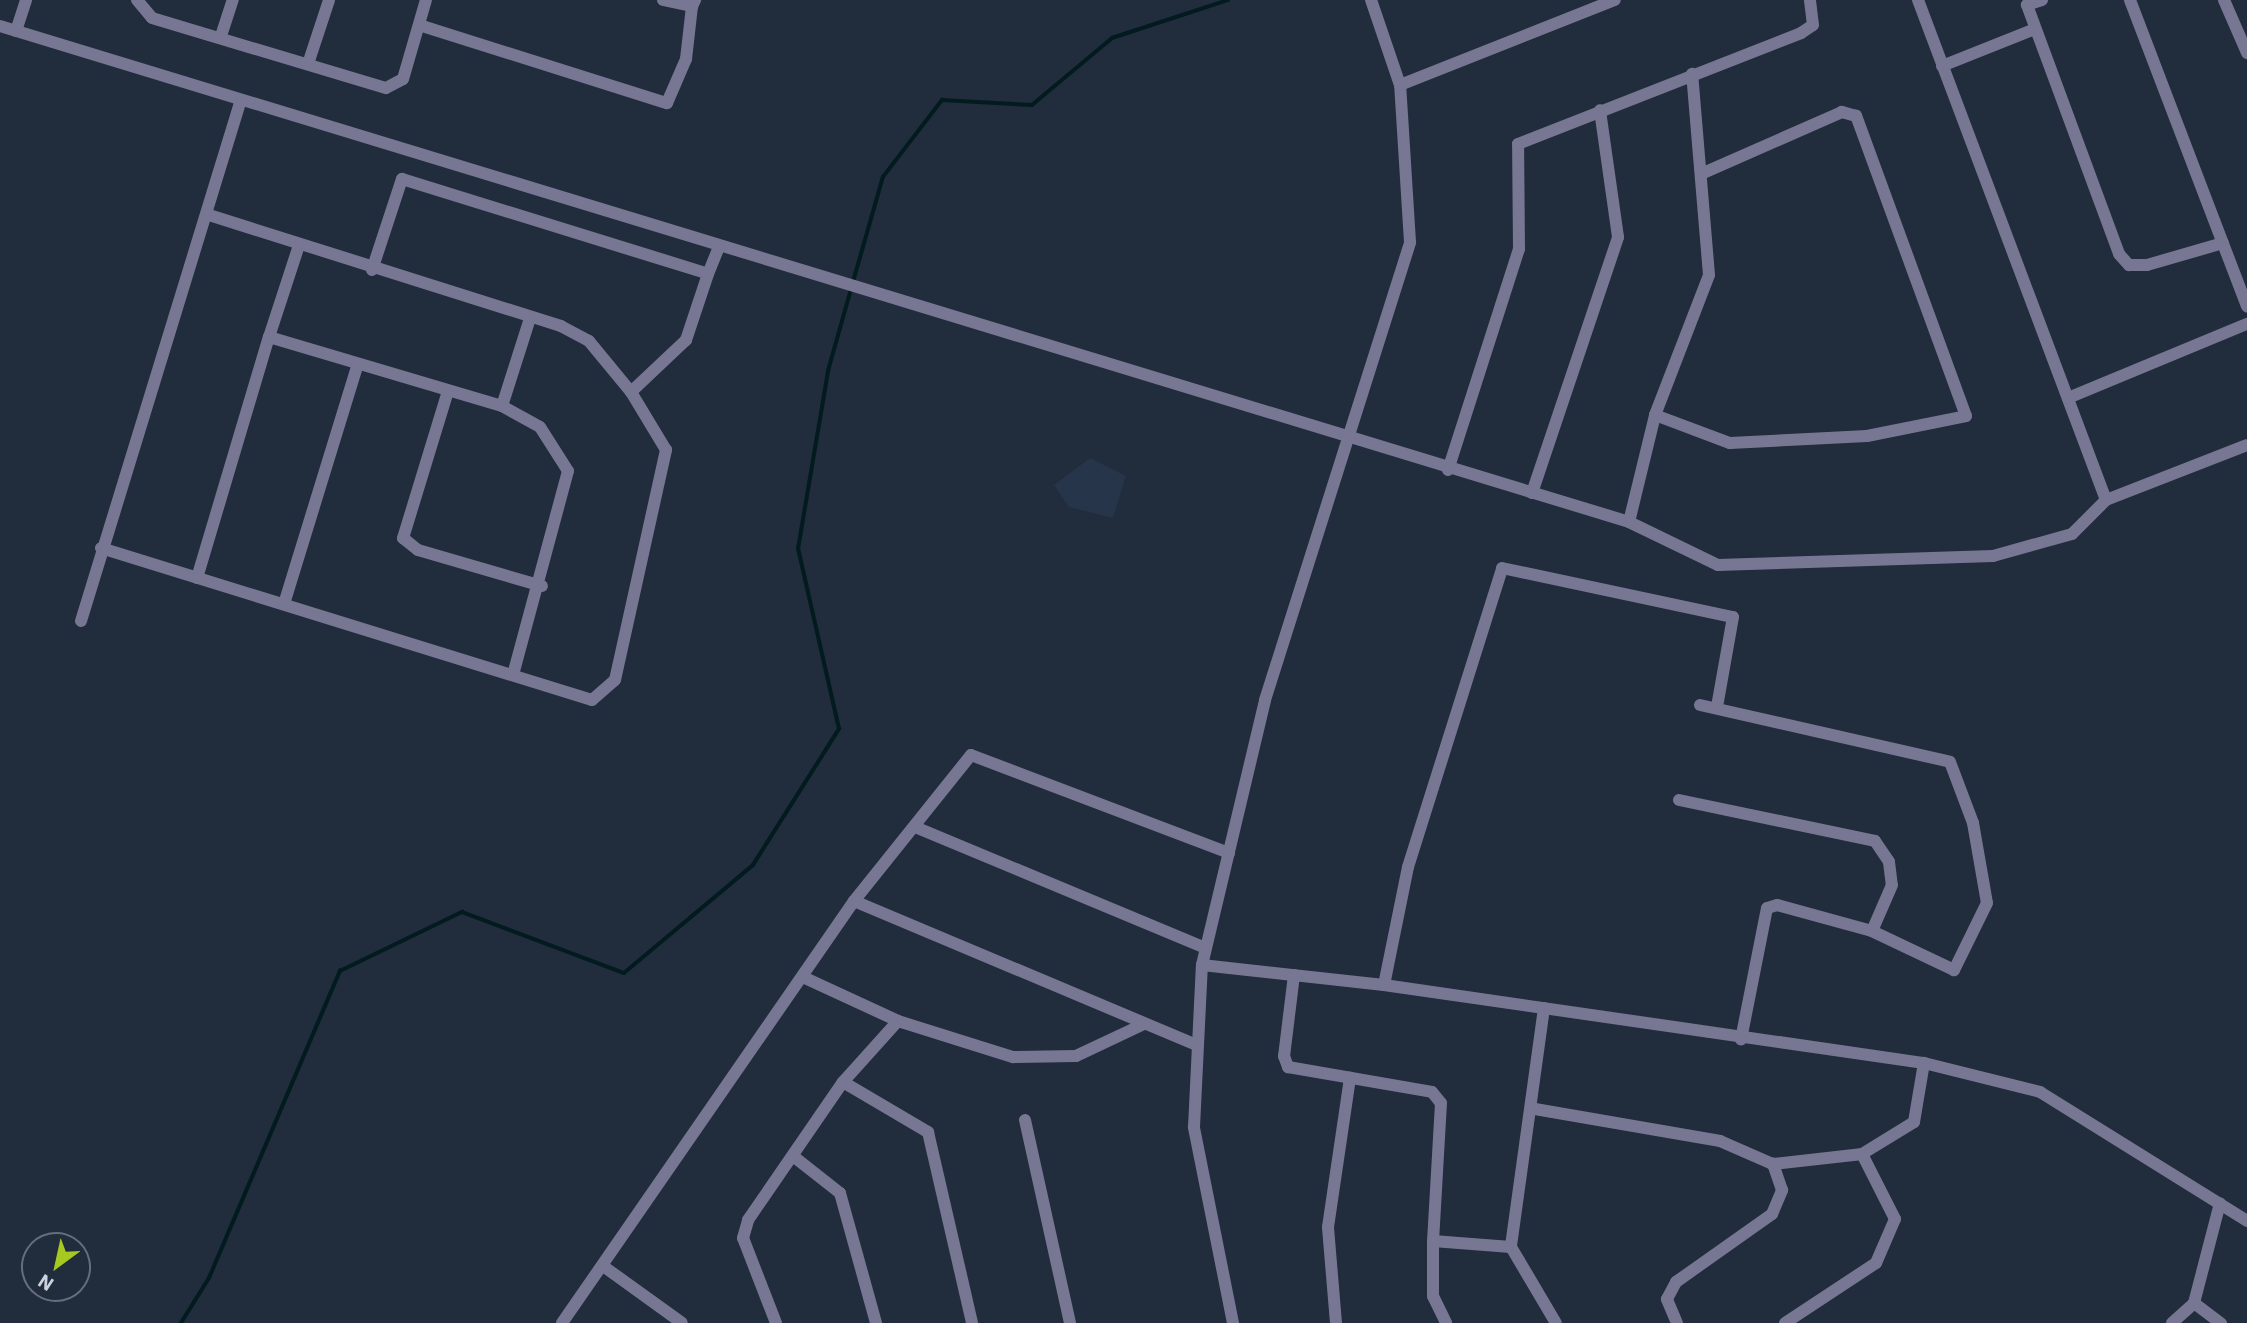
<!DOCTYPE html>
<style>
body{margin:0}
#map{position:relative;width:2247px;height:1323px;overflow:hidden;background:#212c3c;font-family:"IBM Plex Sans",sans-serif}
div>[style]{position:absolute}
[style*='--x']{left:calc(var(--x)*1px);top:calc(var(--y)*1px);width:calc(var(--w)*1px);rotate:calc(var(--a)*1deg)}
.built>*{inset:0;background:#26354a}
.stream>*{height:3.5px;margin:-1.75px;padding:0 1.75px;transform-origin:1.75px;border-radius:1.75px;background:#021b1e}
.minor>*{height:12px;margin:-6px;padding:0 6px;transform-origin:6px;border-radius:6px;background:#777794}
span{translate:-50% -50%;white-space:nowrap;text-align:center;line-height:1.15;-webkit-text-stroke:7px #212c3c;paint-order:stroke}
.north{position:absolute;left:21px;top:1232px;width:70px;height:70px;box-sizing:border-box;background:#212c3c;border:2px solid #656e7c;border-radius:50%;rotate:213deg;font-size:19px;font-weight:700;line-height:28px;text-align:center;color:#cbd2dd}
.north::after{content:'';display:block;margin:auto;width:24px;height:32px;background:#a6c821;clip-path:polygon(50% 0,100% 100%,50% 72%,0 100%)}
</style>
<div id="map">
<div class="built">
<i style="clip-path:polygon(1090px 458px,1126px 476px,1113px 518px,1069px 507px,1054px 485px)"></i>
</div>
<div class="stream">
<i style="--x:853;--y:282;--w:109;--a:-74.1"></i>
<i style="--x:883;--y:177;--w:97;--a:-52.5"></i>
<i style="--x:942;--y:100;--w:90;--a:3.2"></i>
<i style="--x:1032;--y:105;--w:104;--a:-39.9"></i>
<i style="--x:1112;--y:38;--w:122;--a:-18.1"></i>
<i style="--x:181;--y:1323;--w:53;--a:-58.1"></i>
<i style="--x:209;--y:1278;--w:334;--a:-66.9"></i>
<i style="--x:340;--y:971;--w:136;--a:-25.8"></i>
<i style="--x:462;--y:912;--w:173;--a:20.6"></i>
<i style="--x:624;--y:973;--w:168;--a:-39.9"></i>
<i style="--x:753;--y:865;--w:161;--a:-57.7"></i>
<i style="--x:839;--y:729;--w:185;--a:-102.8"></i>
<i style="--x:798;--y:549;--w:181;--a:-80.4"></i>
<i style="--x:828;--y:371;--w:85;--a:-74.3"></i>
</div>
<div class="minor">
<i style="--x:137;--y:0;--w:23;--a:50"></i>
<i style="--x:152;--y:18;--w:244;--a:16.7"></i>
<i style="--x:386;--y:88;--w:19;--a:-28"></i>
<i style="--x:403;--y:79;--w:82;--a:-73.8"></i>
<i style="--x:663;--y:0;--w:30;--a:12"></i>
<i style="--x:692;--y:6;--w:7;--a:-63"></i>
<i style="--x:1918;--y:0;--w:534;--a:69.39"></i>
<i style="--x:2042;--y:0;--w:16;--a:162"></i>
<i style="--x:2027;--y:5;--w:265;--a:69.7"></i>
<i style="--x:2119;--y:254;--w:15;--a:48"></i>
<i style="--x:2129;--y:265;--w:18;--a:0"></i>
<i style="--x:2147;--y:265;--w:79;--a:-16.1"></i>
<i style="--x:2130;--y:0;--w:328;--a:69.1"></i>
<i style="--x:2224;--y:0;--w:58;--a:66.5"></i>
<i style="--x:419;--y:25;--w:260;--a:17.5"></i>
<i style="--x:667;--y:103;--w:48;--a:-66.6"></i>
<i style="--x:686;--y:59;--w:53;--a:-83.5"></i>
<i style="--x:0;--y:26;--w:1703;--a:16.93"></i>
<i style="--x:1629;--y:522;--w:99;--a:25.8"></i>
<i style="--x:1718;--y:565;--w:275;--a:-1.9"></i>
<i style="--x:1993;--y:556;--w:82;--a:-15.6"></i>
<i style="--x:2072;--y:534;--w:48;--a:-45"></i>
<i style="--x:2106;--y:500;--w:151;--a:-21.3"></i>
<i style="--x:16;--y:31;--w:33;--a:-72"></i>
<i style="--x:221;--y:36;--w:38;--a:-72"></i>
<i style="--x:308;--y:64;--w:67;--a:-71.8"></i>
<i style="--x:1942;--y:66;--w:100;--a:-21.7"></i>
<i style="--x:1400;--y:85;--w:231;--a:-21.6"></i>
<i style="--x:372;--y:270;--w:96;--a:-71.8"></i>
<i style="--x:402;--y:179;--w:320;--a:17.2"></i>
<i style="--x:708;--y:274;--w:70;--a:108.4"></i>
<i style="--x:686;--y:340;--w:76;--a:136.6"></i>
<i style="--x:708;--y:274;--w:27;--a:-68"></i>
<i style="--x:269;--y:337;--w:97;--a:-71.9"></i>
<i style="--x:448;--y:391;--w:154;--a:107"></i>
<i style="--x:403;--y:538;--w:19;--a:39"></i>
<i style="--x:418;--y:550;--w:129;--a:16.2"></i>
<i style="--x:2068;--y:398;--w:194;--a:-22.5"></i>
<i style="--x:502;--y:406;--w:92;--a:-72.3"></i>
<i style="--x:1655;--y:415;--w:80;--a:20.5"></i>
<i style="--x:1730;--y:443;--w:137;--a:-2.9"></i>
<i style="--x:1867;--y:436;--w:101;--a:-11.4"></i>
<i style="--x:1966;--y:416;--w:320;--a:-110.1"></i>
<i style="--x:1856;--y:116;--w:15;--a:-164"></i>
<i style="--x:1842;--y:112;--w:154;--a:156.3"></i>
<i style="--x:1448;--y:470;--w:232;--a:-72.2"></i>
<i style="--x:1519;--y:249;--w:105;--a:-90.5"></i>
<i style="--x:1518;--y:144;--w:304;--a:-21.4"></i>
<i style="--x:1801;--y:33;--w:14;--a:-34"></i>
<i style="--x:1813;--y:25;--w:25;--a:-97"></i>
<i style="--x:1532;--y:493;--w:270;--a:-71.4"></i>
<i style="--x:1618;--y:237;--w:128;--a:-98.1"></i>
<i style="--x:1629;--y:522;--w:110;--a:-76.3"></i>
<i style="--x:1655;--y:415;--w:150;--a:-68.9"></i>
<i style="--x:1709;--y:275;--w:202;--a:-94.8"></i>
<i style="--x:101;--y:548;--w:514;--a:17.2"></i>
<i style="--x:592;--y:700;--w:30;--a:-41"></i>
<i style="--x:615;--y:680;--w:236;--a:-77.5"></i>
<i style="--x:666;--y:450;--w:68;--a:-121.1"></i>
<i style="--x:631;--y:392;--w:66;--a:-129.5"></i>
<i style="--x:589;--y:341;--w:32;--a:-152"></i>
<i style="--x:561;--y:326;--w:369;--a:-162.5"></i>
<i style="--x:197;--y:578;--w:252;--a:-73.4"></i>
<i style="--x:269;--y:337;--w:243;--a:16.5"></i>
<i style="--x:502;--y:406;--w:43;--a:28.9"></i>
<i style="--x:540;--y:427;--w:52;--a:57.5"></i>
<i style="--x:568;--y:471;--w:211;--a:105.1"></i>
<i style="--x:284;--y:604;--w:249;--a:-72.9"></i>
<i style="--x:81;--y:621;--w:542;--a:-72.94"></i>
<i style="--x:1700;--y:705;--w:256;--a:12.8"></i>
<i style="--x:1950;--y:762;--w:65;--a:69.3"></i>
<i style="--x:1973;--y:823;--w:81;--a:80.1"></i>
<i style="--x:1987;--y:903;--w:75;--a:116.2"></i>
<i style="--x:1954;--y:970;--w:91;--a:-154.6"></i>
<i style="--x:1872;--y:931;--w:98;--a:-164.7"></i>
<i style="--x:1777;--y:905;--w:10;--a:163"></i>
<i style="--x:1767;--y:908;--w:134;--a:101.2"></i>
<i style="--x:1679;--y:800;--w:200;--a:11.8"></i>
<i style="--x:1875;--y:841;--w:25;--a:56"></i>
<i style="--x:1889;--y:862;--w:23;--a:83"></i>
<i style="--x:1892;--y:885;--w:50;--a:113.5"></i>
<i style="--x:915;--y:827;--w:314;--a:22.6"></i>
<i style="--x:854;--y:901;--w:369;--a:22.8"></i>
<i style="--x:1202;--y:965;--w:183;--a:6.3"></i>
<i style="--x:1384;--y:985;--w:546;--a:8.22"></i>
<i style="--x:1924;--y:1063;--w:120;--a:14"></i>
<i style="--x:2040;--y:1092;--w:244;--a:31.9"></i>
<i style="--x:1294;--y:975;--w:82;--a:97"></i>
<i style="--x:1284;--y:1056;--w:12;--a:70"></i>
<i style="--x:1288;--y:1067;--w:146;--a:9.8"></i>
<i style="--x:1432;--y:1092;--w:14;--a:51"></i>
<i style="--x:1441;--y:1103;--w:138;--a:93.3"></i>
<i style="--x:1433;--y:1241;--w:78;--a:4.4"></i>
<i style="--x:805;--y:978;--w:102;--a:24.8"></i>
<i style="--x:898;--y:1021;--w:121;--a:17.4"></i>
<i style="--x:1013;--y:1057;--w:63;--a:-0.9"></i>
<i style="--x:1076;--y:1056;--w:73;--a:-25.2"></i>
<i style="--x:1384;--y:985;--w:120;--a:-78.5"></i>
<i style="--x:1408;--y:867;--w:313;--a:-72.5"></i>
<i style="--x:1502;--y:568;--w:236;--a:12"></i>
<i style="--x:1733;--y:617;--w:91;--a:100.1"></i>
<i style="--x:1544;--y:1008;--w:241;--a:97.9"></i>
<i style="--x:1511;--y:1247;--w:88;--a:59.4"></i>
<i style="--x:843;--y:1082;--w:82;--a:-48"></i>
<i style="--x:1535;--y:1109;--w:188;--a:9.8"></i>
<i style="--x:1720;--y:1141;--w:58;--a:23.5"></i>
<i style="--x:1773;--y:1164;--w:90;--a:-6.4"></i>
<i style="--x:1025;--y:1120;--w:208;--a:77.5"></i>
<i style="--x:793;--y:1156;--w:60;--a:38.2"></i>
<i style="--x:840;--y:1193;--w:135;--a:74.5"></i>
<i style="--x:1433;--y:1241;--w:55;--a:90"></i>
<i style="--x:1433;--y:1296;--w:30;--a:64"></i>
<i style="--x:603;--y:1266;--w:97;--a:35.8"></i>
<i style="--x:2194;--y:1303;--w:34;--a:37"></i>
<i style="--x:562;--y:1323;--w:513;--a:-55.32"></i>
<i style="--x:854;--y:901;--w:187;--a:-51.3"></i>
<i style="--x:971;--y:755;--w:276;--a:20.8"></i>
<i style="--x:776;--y:1323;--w:91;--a:-111.2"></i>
<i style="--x:743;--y:1238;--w:19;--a:-74"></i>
<i style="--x:748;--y:1220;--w:168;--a:-55.5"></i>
<i style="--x:843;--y:1082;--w:99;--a:30.5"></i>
<i style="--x:928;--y:1132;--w:196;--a:77"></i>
<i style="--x:1233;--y:1323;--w:200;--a:-101.3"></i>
<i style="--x:1194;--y:1127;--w:162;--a:-87.2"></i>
<i style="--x:1202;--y:965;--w:272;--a:-76.6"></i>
<i style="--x:1265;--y:700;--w:480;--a:-72.4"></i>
<i style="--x:1410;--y:242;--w:157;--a:-93.6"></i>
<i style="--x:1400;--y:85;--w:90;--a:-108.8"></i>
<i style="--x:1336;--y:1323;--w:96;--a:-94.8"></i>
<i style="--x:1328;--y:1227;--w:151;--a:-81.6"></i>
<i style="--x:1677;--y:1323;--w:26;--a:-113"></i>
<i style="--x:1667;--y:1299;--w:19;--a:-62"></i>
<i style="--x:1676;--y:1282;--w:118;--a:-35.3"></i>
<i style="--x:1772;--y:1214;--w:26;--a:-67"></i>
<i style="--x:1782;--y:1190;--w:28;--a:-109"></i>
<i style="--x:1785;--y:1323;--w:109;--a:-33.4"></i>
<i style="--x:1876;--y:1263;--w:48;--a:-66.6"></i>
<i style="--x:1895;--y:1219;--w:73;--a:-116.9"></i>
<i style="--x:1862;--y:1154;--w:61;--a:-31.6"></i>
<i style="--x:1914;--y:1122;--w:60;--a:-80.4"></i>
<i style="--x:2172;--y:1323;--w:30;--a:-42"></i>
<i style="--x:2194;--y:1303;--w:103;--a:-75.4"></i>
</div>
<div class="north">N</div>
</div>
